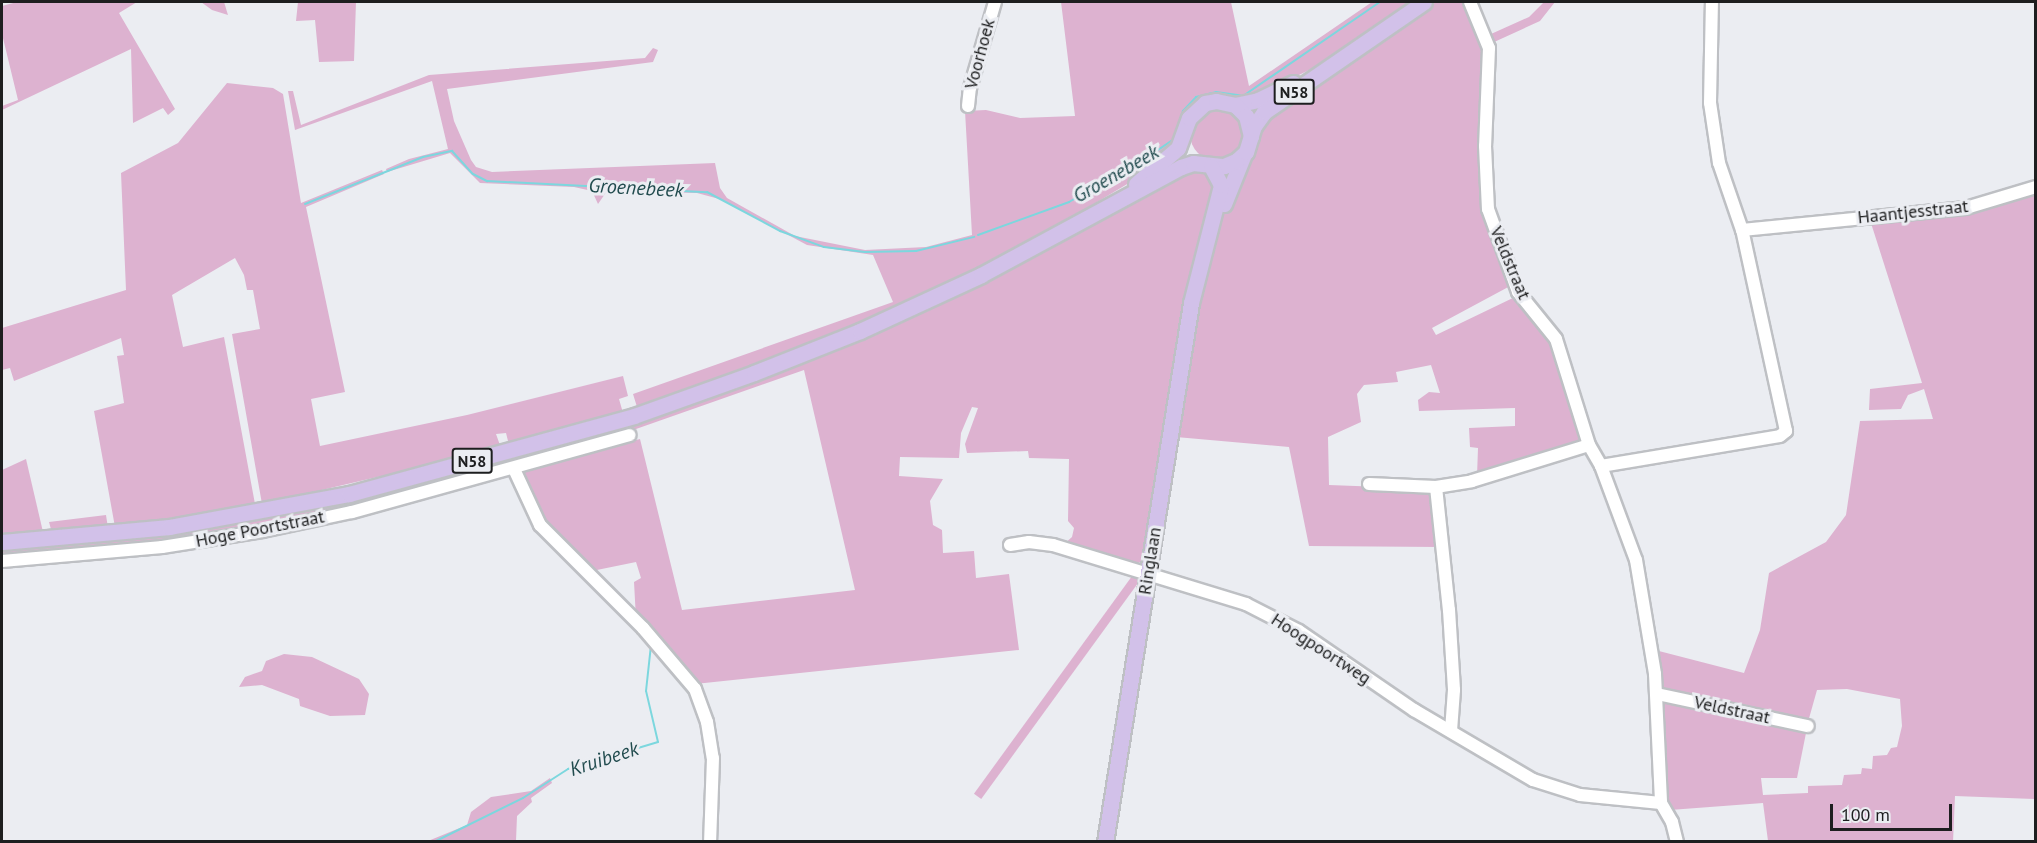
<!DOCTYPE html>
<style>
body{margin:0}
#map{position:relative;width:2037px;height:843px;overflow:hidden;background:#ebedf2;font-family:"PT Sans",sans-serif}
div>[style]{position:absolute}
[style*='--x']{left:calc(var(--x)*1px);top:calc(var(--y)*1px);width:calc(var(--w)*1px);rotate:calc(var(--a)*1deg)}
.green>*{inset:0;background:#ddb2d0;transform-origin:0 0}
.round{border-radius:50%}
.stream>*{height:2px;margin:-1px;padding:0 1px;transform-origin:1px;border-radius:1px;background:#7cd7de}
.roads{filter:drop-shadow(2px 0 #bec0c4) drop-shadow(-2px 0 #bec0c4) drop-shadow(0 2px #bec0c4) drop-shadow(0 -2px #bec0c4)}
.minor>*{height:12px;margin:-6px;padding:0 6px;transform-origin:6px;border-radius:6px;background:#fff}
.major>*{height:15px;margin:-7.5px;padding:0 7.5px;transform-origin:7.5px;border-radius:7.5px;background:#d2c1e9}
span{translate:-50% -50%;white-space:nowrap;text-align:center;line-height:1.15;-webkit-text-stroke:6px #ebedf2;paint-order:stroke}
.shield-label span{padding:2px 4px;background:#ebedf2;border:2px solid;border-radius:4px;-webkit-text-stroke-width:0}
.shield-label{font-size:16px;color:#1d1e1f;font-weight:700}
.street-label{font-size:18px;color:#1d1e1f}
.water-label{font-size:20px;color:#214b4e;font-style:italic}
.frame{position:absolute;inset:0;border:3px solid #1d1e1f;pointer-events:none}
.scale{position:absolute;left:1830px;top:804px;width:122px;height:27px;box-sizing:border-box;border:3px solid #1d1e1f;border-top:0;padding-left:8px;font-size:18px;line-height:21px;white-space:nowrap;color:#1d1e1f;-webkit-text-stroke:4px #ebedf2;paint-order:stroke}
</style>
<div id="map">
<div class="green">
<i style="clip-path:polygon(17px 2px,137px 2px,119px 13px,175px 109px,168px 115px,163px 108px,133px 123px,131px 49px,2px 110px,2px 106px,18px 100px,2px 34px,2px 6px)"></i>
<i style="clip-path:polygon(201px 2px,224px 2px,228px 15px,212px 10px)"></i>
<i style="clip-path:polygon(298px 2px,356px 2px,354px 61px,319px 62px,315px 20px,296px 21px)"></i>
<i style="clip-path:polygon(1061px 2px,1231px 2px,1249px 86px,1372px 2px,1412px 2px,1311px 69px,1253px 98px,1219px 96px,1134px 180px,1007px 256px,812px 344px,637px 407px,633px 394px,893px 302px,873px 255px,807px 245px,723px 200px,697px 193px,607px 191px,598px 204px,592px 191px,574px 187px,480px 183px,450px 153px,387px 172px,386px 169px,409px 159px,448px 149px,432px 81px,295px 130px,288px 91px,293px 91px,301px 125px,429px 75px,645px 58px,653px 48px,658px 50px,653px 62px,447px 89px,454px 121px,471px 160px,476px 167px,492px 172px,715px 163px,720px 188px,727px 198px,795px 236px,865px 250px,926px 247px,972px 235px,965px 111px,986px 110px,1020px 118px,1075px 116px)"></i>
<i style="clip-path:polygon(1436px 2px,1462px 2px,1484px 43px,1482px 186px,1512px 285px,1432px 328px,1436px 335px,1517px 296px,1551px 338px,1585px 441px,1477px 476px,1478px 448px,1470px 447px,1469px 428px,1515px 426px,1515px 408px,1419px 411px,1418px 400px,1429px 392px,1440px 393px,1431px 365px,1396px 372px,1398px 382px,1364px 385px,1357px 394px,1361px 422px,1328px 437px,1329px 485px,1435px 489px,1440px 547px,1309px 546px,1289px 447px,1176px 437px,1207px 259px,1242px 164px,1265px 117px)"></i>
<i style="clip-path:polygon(1544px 2px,1555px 2px,1540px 21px,1492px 43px,1491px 34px,1529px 17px)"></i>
<i style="clip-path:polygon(227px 83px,273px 88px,283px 94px,301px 203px,382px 170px,384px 174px,306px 207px,345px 392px,311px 399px,320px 446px,467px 415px,623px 376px,628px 396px,619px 399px,623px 413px,509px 445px,506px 433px,496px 434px,501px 448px,262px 504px,232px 334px,260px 329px,253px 290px,247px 290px,244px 275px,235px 258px,172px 295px,183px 347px,224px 337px,255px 504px,115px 527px,94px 411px,124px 403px,117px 356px,124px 355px,121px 338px,14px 381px,10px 368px,2px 370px,2px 328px,126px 290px,121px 173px,178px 143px)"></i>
<i class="round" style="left:1190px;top:107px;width:54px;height:54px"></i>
<i style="clip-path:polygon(1203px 168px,1217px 180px,1144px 561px,1132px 565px,1063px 545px,1072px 537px,1074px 528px,1068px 521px,1069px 459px,1029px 458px,1028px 451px,967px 453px,965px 444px,978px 408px,972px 407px,961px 433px,959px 458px,900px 457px,899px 476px,943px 479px,930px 501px,933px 525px,942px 530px,943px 553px,974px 551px,976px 578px,1009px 574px,1019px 650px,695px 684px,636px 619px,634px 582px,641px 578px,636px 562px,587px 572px,536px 516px,525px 494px,522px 471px,640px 439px,682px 610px,855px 590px,804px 370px,636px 429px,331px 514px,173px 543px,2px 558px,2px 548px,59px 545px,214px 527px,315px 507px,648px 418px,803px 362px,928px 308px,1181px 172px)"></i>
<i style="clip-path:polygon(2035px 191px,2035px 799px,1955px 796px,1953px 842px,1768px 841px,1763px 803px,1670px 810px,1666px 800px,1663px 700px,1807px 728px,1797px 778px,1761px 778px,1763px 795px,1808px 793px,1808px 786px,1842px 785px,1844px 775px,1861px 774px,1862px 768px,1872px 769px,1873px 756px,1887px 755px,1891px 748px,1897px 747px,1902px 726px,1900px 699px,1847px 689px,1817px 690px,1808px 722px,1663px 693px,1659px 687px,1655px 650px,1744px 673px,1760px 630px,1769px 573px,1826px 542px,1846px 515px,1860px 421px,1933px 419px,1924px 389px,1908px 395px,1901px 409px,1869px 410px,1870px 389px,1922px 383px,1870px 220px)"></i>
<i style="clip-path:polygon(26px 459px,43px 532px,2px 535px,2px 470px)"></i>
<i style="clip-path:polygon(106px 515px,108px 528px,52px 533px,49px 522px)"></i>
<i style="left:1135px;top:572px;width:9px;height:274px;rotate:36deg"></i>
<i style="clip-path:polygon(284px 654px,312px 657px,359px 679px,369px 694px,365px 715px,330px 716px,300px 706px,299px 699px,262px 685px,239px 687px,245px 677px,262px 671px,266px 661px)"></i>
<i style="clip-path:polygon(550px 778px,552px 783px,531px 798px,532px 802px,517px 816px,516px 841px,428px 841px,467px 825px,471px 812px,491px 797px,531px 791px)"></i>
</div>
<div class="stream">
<i style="--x:305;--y:204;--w:127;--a:-21.7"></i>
<i style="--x:423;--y:157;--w:30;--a:-12"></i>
<i style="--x:452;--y:151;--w:31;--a:48"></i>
<i style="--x:473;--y:174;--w:16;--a:27"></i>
<i style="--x:487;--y:181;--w:220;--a:2.9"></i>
<i style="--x:707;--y:192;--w:83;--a:28.1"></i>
<i style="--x:780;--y:231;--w:47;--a:20"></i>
<i style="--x:824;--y:247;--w:41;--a:7"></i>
<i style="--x:865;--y:252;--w:51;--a:-1.1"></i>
<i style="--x:916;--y:251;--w:60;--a:-13.6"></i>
<i style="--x:978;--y:235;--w:97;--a:-19.9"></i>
<i style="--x:1069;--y:202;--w:89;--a:-29.7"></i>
<i style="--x:1146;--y:158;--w:32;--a:-34"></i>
<i style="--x:1173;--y:140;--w:31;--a:-71"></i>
<i style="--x:1183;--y:111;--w:19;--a:-47"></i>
<i style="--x:1196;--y:97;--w:21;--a:-14"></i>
<i style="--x:1216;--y:92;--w:27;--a:8"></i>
<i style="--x:1243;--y:96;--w:166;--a:-34.5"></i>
<i style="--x:434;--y:842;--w:99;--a:-26.3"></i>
<i style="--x:523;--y:798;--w:54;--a:-32.8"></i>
<i style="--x:568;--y:769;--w:94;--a:-16.7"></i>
<i style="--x:658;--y:742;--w:52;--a:-103.2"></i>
<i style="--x:646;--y:691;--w:46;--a:-83.8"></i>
</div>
<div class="roads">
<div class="minor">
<i style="--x:1470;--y:2;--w:50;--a:67.6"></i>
<i style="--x:1489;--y:48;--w:98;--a:92.3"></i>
<i style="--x:1485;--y:146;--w:63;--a:87.3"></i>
<i style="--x:1488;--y:209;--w:88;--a:70.1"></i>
<i style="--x:1518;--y:292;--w:60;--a:51"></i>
<i style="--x:1556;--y:339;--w:111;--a:72.7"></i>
<i style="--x:1589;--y:445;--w:24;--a:60"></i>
<i style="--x:1601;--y:466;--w:100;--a:69.6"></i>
<i style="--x:1636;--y:560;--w:116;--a:80.5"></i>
<i style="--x:1655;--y:674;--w:129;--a:87.3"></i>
<i style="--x:1661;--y:803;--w:22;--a:60"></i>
<i style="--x:1672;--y:822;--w:21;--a:76"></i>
<i style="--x:968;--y:106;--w:18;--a:-84"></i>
<i style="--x:970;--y:88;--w:90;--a:-73.8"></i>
<i style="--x:1742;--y:230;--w:225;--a:-5.6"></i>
<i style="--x:1966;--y:208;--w:73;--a:-16.7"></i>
<i style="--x:1601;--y:466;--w:181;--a:-9.5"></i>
<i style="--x:1780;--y:436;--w:8;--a:-40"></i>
<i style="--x:1786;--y:431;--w:206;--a:-102.3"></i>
<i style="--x:1742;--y:230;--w:71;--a:-108.9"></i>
<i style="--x:1719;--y:163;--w:61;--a:-98.5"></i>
<i style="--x:1710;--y:103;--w:101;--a:-88.9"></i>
<i style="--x:514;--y:469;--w:62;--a:65.1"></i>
<i style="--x:540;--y:525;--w:146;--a:45"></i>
<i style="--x:643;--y:628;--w:80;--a:49.6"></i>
<i style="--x:695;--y:689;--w:35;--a:70"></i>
<i style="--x:707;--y:722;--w:36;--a:81"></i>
<i style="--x:713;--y:758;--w:84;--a:92"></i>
<i style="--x:1369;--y:484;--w:67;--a:2.6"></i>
<i style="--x:1436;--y:487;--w:36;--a:-9"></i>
<i style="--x:1472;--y:481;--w:122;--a:-17.1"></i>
<i style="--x:1436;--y:487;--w:124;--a:84"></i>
<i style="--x:1449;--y:610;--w:80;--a:86.4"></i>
<i style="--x:1454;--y:690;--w:41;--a:94.2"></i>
<i style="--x:1010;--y:545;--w:19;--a:-9"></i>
<i style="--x:1029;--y:542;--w:24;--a:7"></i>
<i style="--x:1053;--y:545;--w:202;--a:17"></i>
<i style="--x:1246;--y:604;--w:59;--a:27"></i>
<i style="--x:1299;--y:631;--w:140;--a:34.5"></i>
<i style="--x:1414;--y:710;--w:138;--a:30.5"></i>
<i style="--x:1533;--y:780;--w:49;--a:17.7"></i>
<i style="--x:1580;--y:795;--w:81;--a:5.6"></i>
<i style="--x:2;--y:561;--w:161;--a:-5"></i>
<i style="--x:162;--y:547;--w:102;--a:-9"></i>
<i style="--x:263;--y:531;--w:91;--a:-12.1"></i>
<i style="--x:352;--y:512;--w:288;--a:-15.5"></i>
<i style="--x:1657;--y:694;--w:154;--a:12"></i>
</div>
<div class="major">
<i style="--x:1235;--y:105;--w:24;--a:-12"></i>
<i style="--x:1258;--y:100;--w:39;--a:-26"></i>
<i style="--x:1136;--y:184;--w:55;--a:-40.6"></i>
<i style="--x:1178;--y:148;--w:32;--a:-70"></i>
<i style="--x:1189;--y:118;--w:22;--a:-43"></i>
<i style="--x:1205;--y:103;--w:11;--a:-10"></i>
<i style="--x:1216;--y:101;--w:19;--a:12"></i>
<i style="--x:1235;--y:105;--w:16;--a:45"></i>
<i style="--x:1246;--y:116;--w:21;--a:76"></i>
<i style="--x:1224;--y:204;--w:54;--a:-68.2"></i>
<i style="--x:2;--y:542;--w:168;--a:-5.1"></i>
<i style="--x:169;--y:527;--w:183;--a:-10.4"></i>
<i style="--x:349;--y:494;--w:295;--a:-15.3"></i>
<i style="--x:634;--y:416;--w:127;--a:-19.7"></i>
<i style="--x:754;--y:373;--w:114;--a:-21.6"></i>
<i style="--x:860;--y:331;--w:133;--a:-24.8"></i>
<i style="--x:981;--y:275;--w:227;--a:-28.4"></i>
<i style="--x:1181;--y:167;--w:13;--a:-18"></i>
<i style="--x:1193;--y:163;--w:31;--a:6"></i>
<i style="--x:1224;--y:166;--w:13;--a:-23"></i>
<i style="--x:1236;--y:161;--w:13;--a:-42"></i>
<i style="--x:1246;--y:152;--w:27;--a:-73"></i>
<i style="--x:1254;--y:126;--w:17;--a:-54"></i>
<i style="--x:1264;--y:112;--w:194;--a:-34.5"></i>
<i style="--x:1105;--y:842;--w:546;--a:-80.93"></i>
<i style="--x:1191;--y:303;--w:122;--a:-75.7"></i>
<i style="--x:1221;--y:185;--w:21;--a:-118"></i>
</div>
</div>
<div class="shield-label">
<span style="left:1294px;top:92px">N58</span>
<span style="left:472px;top:461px">N58</span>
</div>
<div class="street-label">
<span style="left:980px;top:54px;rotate:-75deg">Voorhoek</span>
<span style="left:1913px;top:212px;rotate:-6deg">Haantjesstraat</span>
<span style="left:1510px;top:263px;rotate:67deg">Veldstraat</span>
<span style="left:260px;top:529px;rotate:-11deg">Hoge Poortstraat</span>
<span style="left:1150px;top:561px;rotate:-81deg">Ringlaan</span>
<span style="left:1321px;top:649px;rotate:33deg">Hoogpoortweg</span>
<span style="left:1732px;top:710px;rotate:12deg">Veldstraat</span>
</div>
<div class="water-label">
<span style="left:1116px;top:174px;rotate:-30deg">Groenebeek</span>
<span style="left:636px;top:188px;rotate:3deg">Groenebeek</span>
<span style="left:604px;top:759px;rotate:-18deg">Kruibeek</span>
</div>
<div class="frame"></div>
<div class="scale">100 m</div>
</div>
